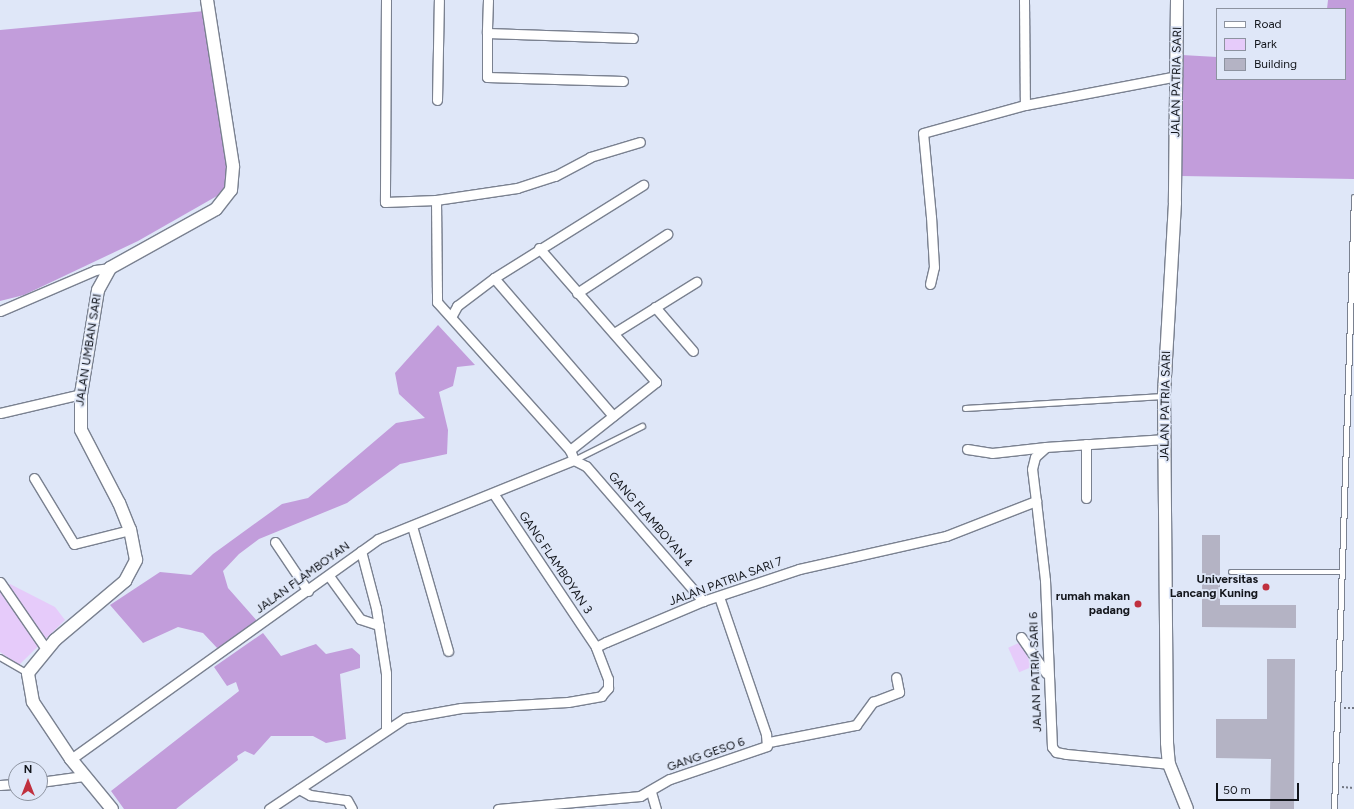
<!DOCTYPE html>
<style>
body{margin:0}
#map{position:relative;width:1354px;height:809px;overflow:hidden;background:#dfe7f8;font-family:Figtree,sans-serif}
div>[style]{position:absolute}
[style*='--x']{left:calc(var(--x)*1px);top:calc(var(--y)*1px);width:calc(var(--w)*1px);rotate:calc(var(--a)*1deg)}
.green>*{inset:0;background:#e6cbfa;transform-origin:0 0}
.forest>*{inset:0;background:#c29ddb}
.building>*{inset:0;background:#b4b3c4}
.path>*{height:2px;margin-top:-1px;transform-origin:0;background:repeating-linear-gradient(90deg,#727783 0 2px,transparent 0 4px)}
.roads{filter:drop-shadow(1px 0 #7a8190) drop-shadow(-1px 0 #7a8190) drop-shadow(0 1px #7a8190) drop-shadow(0 -1px #7a8190)}
.service>*{height:4.5px;margin:-2.25px;padding:0 2.25px;transform-origin:2.25px;border-radius:2.25px;background:#fff}
.minor>*{height:9px;margin:-4.5px;padding:0 4.5px;transform-origin:4.5px;border-radius:4.5px;background:#fff}
.tertiary>*{height:12px;margin:-6px;padding:0 6px;transform-origin:6px;border-radius:6px;background:#fff}
.dots>*{width:11px;height:11px;translate:-50% -50%;box-sizing:border-box;border:2px solid #dfe7f8;border-radius:50%}
span{translate:-50% -50%;white-space:nowrap;text-align:center;line-height:1.15;-webkit-text-stroke:3.5px #dfe7f8;paint-order:stroke}
.street-label{font-size:12px;color:#13161c}
.poi-label{font-size:12px;color:#13161c;font-weight:700}
.right{translate:-100% -50%;text-align:right}
.legend{position:absolute;left:1216px;top:8px;width:130px;height:72px;box-sizing:border-box;background:#dfe7f8;border:1px solid #8d93a0;margin:0;padding:5px 7px;list-style:none;font-size:12px;color:#13161c}
.legend li{display:flex;align-items:center;gap:8px;height:20px}
.legend b{width:20px;border:1px solid #8d93a0}
.north{position:absolute;left:8px;top:761px;width:40px;height:40px;box-sizing:border-box;background:#dfe7f8;border:1px solid #8d93a0;border-radius:50%;rotate:0deg;font-size:11px;font-weight:700;line-height:16px;text-align:center;color:#13161c}
.north::after{content:'';display:block;margin:auto;width:14px;height:18px;background:#c0303e;clip-path:polygon(50% 0,100% 100%,50% 72%,0 100%)}
.scale{position:absolute;left:1216px;top:783px;width:83px;height:18px;box-sizing:border-box;border:2px solid #13161c;border-top:0;padding-left:5px;font-size:12px;line-height:14px;white-space:nowrap;color:#13161c;-webkit-text-stroke:3px #dfe7f8;paint-order:stroke}
</style>
<div id="map">
<div class="green">
<i style="clip-path:polygon(10px 584px,55px 607px,65px 620px,19px 665px,0 652px,0 588px)"></i>
<i style="left:1021px;top:642px;width:27px;height:14px;rotate:66deg"></i>
</div>
<div class="forest">
<i style="clip-path:polygon(1328px 0,1354px 0,1354px 179px,1181px 176px,1182px 55px,1217px 57px,1217px 79px,1345px 79px,1345px 9px,1327px 9px)"></i>
<i style="clip-path:polygon(205px 11px,228px 170px,224px 192px,138px 241px,24px 295px,0 301px,0 30px)"></i>
<i style="clip-path:polygon(438px 325px,475px 365px,457px 367px,453px 386px,439px 392px,448px 430px,447px 454px,400px 464px,347px 503px,259px 539px,239px 554px,223px 571px,228px 588px,258px 622px,219px 650px,203px 633px,178px 627px,143px 643px,110px 605px,160px 572px,191px 575px,213px 554px,282px 504px,308px 498px,396px 423px,425px 418px,399px 394px,395px 373px)"></i>
<i style="clip-path:polygon(263px 633px,281px 656px,316px 644px,326px 654px,352px 648px,360px 655px,360px 668px,340px 674px,346px 739px,326px 743px,313px 736px,271px 736px,254px 755px,245px 751px,237px 756px,238px 760px,176px 809px,124px 809px,111px 791px,239px 691px,236px 682px,227px 686px,214px 667px)"></i>
</div>
<div class="building">
<i style="clip-path:polygon(1202px 535px,1220px 535px,1220px 605px,1296px 605px,1296px 628px,1202px 627px)"></i>
<i style="clip-path:polygon(1267px 659px,1295px 659px,1294px 809px,1270px 809px,1271px 759px,1216px 758px,1216px 719px,1267px 719px)"></i>
</div>
<div class="path">
<i style="--x:1344;--y:708;--w:10;--a:0"></i>
<i style="--x:1342;--y:787;--w:12;--a:5"></i>
</div>
<div class="roads">
<div class="service">
<i style="--x:965;--y:408;--w:198;--a:-3.5"></i>
<i style="--x:574;--y:460;--w:76;--a:-26.6"></i>
<i style="--x:1231;--y:572;--w:110;--a:0"></i>
<i style="--x:0;--y:657;--w:32;--a:30"></i>
<i style="--x:1334;--y:809;--w:612;--a:-88.13"></i>
</div>
<div class="minor">
<i style="--x:386;--y:0;--w:202;--a:90.3"></i>
<i style="--x:385;--y:202;--w:51;--a:-2.2"></i>
<i style="--x:436;--y:200;--w:82;--a:-8.4"></i>
<i style="--x:517;--y:188;--w:40;--a:-18"></i>
<i style="--x:555;--y:176;--w:40;--a:-28"></i>
<i style="--x:590;--y:157;--w:52;--a:-16.7"></i>
<i style="--x:488;--y:0;--w:33;--a:92"></i>
<i style="--x:487;--y:33;--w:146;--a:2"></i>
<i style="--x:1024;--y:0;--w:105;--a:89.5"></i>
<i style="--x:487;--y:33;--w:44;--a:90"></i>
<i style="--x:487;--y:77;--w:136;--a:1.7"></i>
<i style="--x:437;--y:100;--w:100;--a:-88.9"></i>
<i style="--x:436;--y:200;--w:102;--a:89.4"></i>
<i style="--x:437;--y:302;--w:199;--a:48.1"></i>
<i style="--x:570;--y:450;--w:11;--a:68"></i>
<i style="--x:539;--y:248;--w:178;--a:48.9"></i>
<i style="--x:656;--y:382;--w:110;--a:141.7"></i>
<i style="--x:494;--y:278;--w:182;--a:49.2"></i>
<i style="--x:930;--y:284;--w:17;--a:-77"></i>
<i style="--x:934;--y:267;--w:50;--a:-93.4"></i>
<i style="--x:931;--y:217;--w:84;--a:-95.4"></i>
<i style="--x:923;--y:133;--w:106;--a:-15.4"></i>
<i style="--x:1025;--y:105;--w:155;--a:-10.8"></i>
<i style="--x:577;--y:293;--w:108;--a:-33.2"></i>
<i style="--x:655;--y:307;--w:58;--a:49.2"></i>
<i style="--x:0;--y:311;--w:103;--a:-23.3"></i>
<i style="--x:95;--y:270;--w:15;--a:-8"></i>
<i style="--x:451;--y:317;--w:13;--a:-61"></i>
<i style="--x:457;--y:306;--w:46;--a:-37.1"></i>
<i style="--x:494;--y:278;--w:176;--a:-32"></i>
<i style="--x:614;--y:333;--w:97;--a:-31.9"></i>
<i style="--x:0;--y:413;--w:83;--a:-13.2"></i>
<i style="--x:967;--y:449;--w:25;--a:9"></i>
<i style="--x:992;--y:453;--w:54;--a:-6.3"></i>
<i style="--x:574;--y:460;--w:13;--a:27"></i>
<i style="--x:586;--y:466;--w:179;--a:49.1"></i>
<i style="--x:34;--y:478;--w:77;--a:58.8"></i>
<i style="--x:74;--y:544;--w:58;--a:-14"></i>
<i style="--x:493;--y:493;--w:185;--a:56.2"></i>
<i style="--x:1086;--y:498;--w:54;--a:-90"></i>
<i style="--x:1036;--y:501;--w:80;--a:83.5"></i>
<i style="--x:1045;--y:580;--w:167;--a:87.6"></i>
<i style="--x:1052;--y:747;--w:6;--a:51"></i>
<i style="--x:1056;--y:752;--w:10;--a:11"></i>
<i style="--x:1066;--y:754;--w:103;--a:5.5"></i>
<i style="--x:412;--y:526;--w:130;--a:73.9"></i>
<i style="--x:275;--y:542;--w:59;--a:56"></i>
<i style="--x:361;--y:551;--w:59;--a:75.3"></i>
<i style="--x:376;--y:608;--w:66;--a:81.3"></i>
<i style="--x:386;--y:673;--w:56;--a:90"></i>
<i style="--x:329;--y:576;--w:53;--a:54.2"></i>
<i style="--x:360;--y:619;--w:20;--a:18"></i>
<i style="--x:0;--y:582;--w:81;--a:55.5"></i>
<i style="--x:1021;--y:637;--w:44;--a:55.2"></i>
<i style="--x:769;--y:742;--w:89;--a:-11.1"></i>
<i style="--x:856;--y:725;--w:29;--a:-54"></i>
<i style="--x:873;--y:702;--w:28;--a:-21"></i>
<i style="--x:899;--y:692;--w:15;--a:-101"></i>
<i style="--x:71;--y:759;--w:378;--a:-35.6"></i>
<i style="--x:378;--y:539;--w:211;--a:-22"></i>
<i style="--x:40;--y:782;--w:44;--a:-7.8"></i>
<i style="--x:0;--y:785;--w:16;--a:-4"></i>
<i style="--x:299;--y:789;--w:13;--a:29"></i>
<i style="--x:310;--y:795;--w:37;--a:8"></i>
<i style="--x:347;--y:800;--w:10;--a:61"></i>
<i style="--x:651;--y:792;--w:18;--a:74"></i>
<i style="--x:269;--y:809;--w:164;--a:-33.8"></i>
<i style="--x:405;--y:718;--w:57;--a:-10.1"></i>
<i style="--x:461;--y:708;--w:107;--a:-3.2"></i>
<i style="--x:568;--y:702;--w:34;--a:-10"></i>
<i style="--x:601;--y:696;--w:11;--a:-49"></i>
<i style="--x:608;--y:688;--w:9;--a:-90"></i>
<i style="--x:608;--y:679;--w:34;--a:-111"></i>
<i style="--x:596;--y:647;--w:11;--a:-27"></i>
<i style="--x:606;--y:642;--w:105;--a:-22.9"></i>
<i style="--x:703;--y:601;--w:101;--a:-18.4"></i>
<i style="--x:799;--y:569;--w:151;--a:-12.7"></i>
<i style="--x:946;--y:536;--w:97;--a:-21.3"></i>
<i style="--x:1036;--y:501;--w:32;--a:-97"></i>
<i style="--x:1032;--y:469;--w:12;--a:-76"></i>
<i style="--x:1035;--y:457;--w:15;--a:-42"></i>
<i style="--x:1046;--y:447;--w:119;--a:-3.8"></i>
<i style="--x:498;--y:809;--w:143;--a:-5.2"></i>
<i style="--x:640;--y:796;--w:34;--a:-30"></i>
<i style="--x:670;--y:779;--w:102;--a:-18.8"></i>
<i style="--x:767;--y:746;--w:12;--a:-95"></i>
<i style="--x:766;--y:734;--w:145;--a:-108.9"></i>
</div>
<div class="tertiary">
<i style="--x:1177;--y:0;--w:203;--a:90.6"></i>
<i style="--x:1175;--y:203;--w:193;--a:93.3"></i>
<i style="--x:1164;--y:396;--w:347;--a:89.5"></i>
<i style="--x:1167;--y:743;--w:21;--a:85"></i>
<i style="--x:1169;--y:764;--w:48;--a:68.2"></i>
<i style="--x:112;--y:809;--w:65;--a:-129.4"></i>
<i style="--x:71;--y:759;--w:69;--a:-123.7"></i>
<i style="--x:33;--y:702;--w:29;--a:-100"></i>
<i style="--x:28;--y:673;--w:43;--a:-50.7"></i>
<i style="--x:55;--y:640;--w:92;--a:-40.1"></i>
<i style="--x:125;--y:581;--w:24;--a:-62"></i>
<i style="--x:136;--y:560;--w:31;--a:-101"></i>
<i style="--x:130;--y:530;--w:29;--a:-112"></i>
<i style="--x:119;--y:503;--w:82;--a:-117.5"></i>
<i style="--x:81;--y:430;--w:36;--a:-90"></i>
<i style="--x:81;--y:394;--w:105;--a:-80.7"></i>
<i style="--x:98;--y:290;--w:25;--a:-61"></i>
<i style="--x:110;--y:268;--w:121;--a:-29.1"></i>
<i style="--x:216;--y:209;--w:24;--a:-52"></i>
<i style="--x:231;--y:190;--w:24;--a:-85"></i>
<i style="--x:233;--y:166;--w:168;--a:-98.9"></i>
</div>
</div>
<div class="dots">
<i style="left:1266px;top:587px;background:#c0303e"></i>
<i style="left:1138px;top:604px;background:#c0303e"></i>
</div>
<div class="street-label">
<span style="left:1177px;top:82px;rotate:-89deg">JALAN PATRIA SARI</span>
<span style="left:89px;top:350px;rotate:-81deg">JALAN UMBAN SARI</span>
<span style="left:1166px;top:406px;rotate:-89deg">JALAN PATRIA SARI</span>
<span style="left:650px;top:520px;rotate:49deg">GANG FLAMBOYAN 4</span>
<span style="left:555px;top:563px;rotate:56deg">GANG FLAMBOYAN 3</span>
<span style="left:303px;top:578px;rotate:-36deg">JALAN FLAMBOYAN</span>
<span style="left:726px;top:582px;rotate:-20deg">JALAN PATRIA SARI 7</span>
<span style="left:1036px;top:672px;rotate:-92deg">JALAN PATRIA SARI 6</span>
<span style="left:706px;top:755px;rotate:-19deg">GANG GESO 6</span>
</div>
<div class="poi-label">
<span class="right" style="left:1258px;top:587px">Universitas<br>Lancang Kuning</span>
<span class="right" style="left:1130px;top:604px">rumah makan<br>padang</span>
</div>
<ul class="legend">
<li><b style="height:5px;background:#fff"></b>Road</li>
<li><b style="height:11px;background:#e6cbfa"></b>Park</li>
<li><b style="height:11px;background:#b4b3c4"></b>Building</li>
</ul>
<div class="north">N</div>
<div class="scale">50 m</div>
</div>
